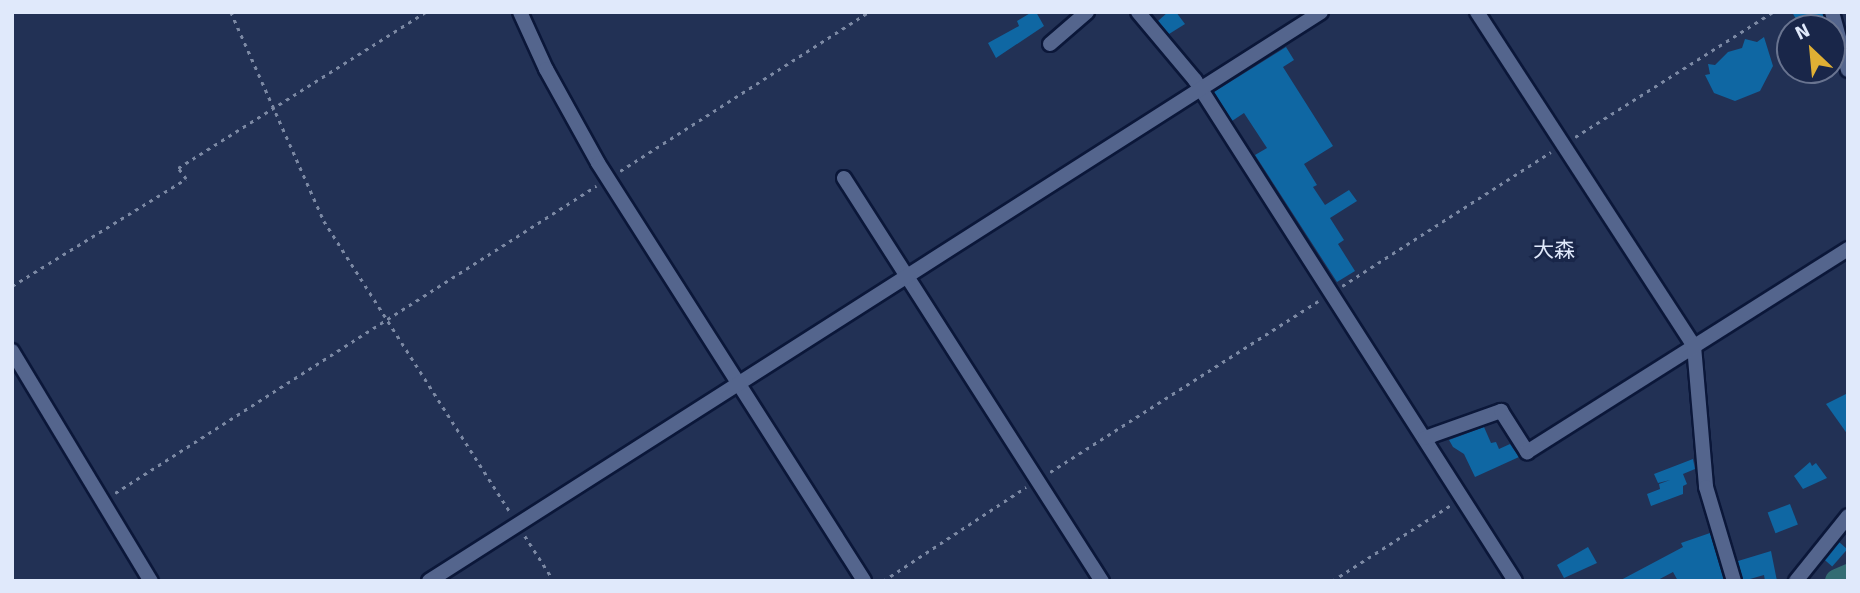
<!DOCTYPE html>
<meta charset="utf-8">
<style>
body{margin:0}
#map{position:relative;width:1860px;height:593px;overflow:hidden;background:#223155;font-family:Signika,"Noto Sans JP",sans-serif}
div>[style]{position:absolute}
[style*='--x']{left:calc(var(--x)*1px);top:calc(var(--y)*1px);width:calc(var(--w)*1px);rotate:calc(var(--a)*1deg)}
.river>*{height:24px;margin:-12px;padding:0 12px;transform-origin:12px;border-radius:12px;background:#336c73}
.building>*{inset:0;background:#0f67a3;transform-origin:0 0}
.path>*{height:2.5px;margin-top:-1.25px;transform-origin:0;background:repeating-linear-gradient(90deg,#7c89a4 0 3.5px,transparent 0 8.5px)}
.roads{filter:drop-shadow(2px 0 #0b1739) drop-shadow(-2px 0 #0b1739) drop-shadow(0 2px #0b1739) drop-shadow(0 -2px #0b1739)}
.minor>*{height:14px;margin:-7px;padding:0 7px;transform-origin:7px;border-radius:7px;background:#54658d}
span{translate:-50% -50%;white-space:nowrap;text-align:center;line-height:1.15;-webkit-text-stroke:6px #192649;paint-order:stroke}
.quarter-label{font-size:21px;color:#e0e9fb}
.frame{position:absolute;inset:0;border:14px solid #e0e9fb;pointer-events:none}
.north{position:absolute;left:1776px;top:14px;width:70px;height:70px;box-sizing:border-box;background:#192649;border:2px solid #697490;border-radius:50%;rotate:334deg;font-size:19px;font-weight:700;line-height:28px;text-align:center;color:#e0e9fb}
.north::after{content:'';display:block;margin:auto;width:24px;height:32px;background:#e0b034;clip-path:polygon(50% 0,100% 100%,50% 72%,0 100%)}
</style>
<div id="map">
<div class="river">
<i style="--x:1837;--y:581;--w:12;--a:-24"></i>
</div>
<div class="building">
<i style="clip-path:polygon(1032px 12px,1036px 12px,1044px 26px,996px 58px,988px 43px,1019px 26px,1017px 21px)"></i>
<i style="clip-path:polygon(1168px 12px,1176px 12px,1185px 24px,1169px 34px,1158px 21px)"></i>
<i style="clip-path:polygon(1792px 12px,1822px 12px,1825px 22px,1814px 28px,1801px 28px)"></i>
<i style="clip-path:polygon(1764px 37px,1773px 66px,1760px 91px,1735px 101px,1714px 93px,1705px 75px,1710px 74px,1708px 64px,1715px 65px,1728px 52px,1742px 48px,1745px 39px,1757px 42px)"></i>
<i style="clip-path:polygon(1286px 47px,1294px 60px,1283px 67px,1333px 146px,1304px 164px,1317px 185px,1313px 187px,1325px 205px,1349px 190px,1357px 201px,1330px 218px,1344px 240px,1338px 244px,1355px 271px,1337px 282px,1255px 155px,1267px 148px,1244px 113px,1232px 121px,1214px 92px)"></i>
<i style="clip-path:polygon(1848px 393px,1848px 435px,1826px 404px)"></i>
<i style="clip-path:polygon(1484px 427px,1491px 443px,1496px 442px,1499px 449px,1510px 444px,1519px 457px,1475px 477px,1464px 454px,1453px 447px,1449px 440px)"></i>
<i style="clip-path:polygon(1693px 459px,1695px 469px,1683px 474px,1687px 484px,1683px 486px,1683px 494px,1651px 506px,1647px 494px,1660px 489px,1659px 484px,1670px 480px,1658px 483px,1654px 474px)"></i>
<i style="clip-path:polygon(1810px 462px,1812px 466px,1816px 463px,1827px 478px,1803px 489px,1794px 476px)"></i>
<i style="left:1790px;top:504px;width:22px;height:24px;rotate:69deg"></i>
<i style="clip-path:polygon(1710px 533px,1724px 581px,1678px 581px,1673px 572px,1656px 581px,1619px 581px,1683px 547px,1681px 543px)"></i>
<i style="left:1839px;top:542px;width:11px;height:23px;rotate:41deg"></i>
<i style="clip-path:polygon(1588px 547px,1597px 563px,1564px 578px,1557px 565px)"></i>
<i style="clip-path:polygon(1771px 551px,1777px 581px,1765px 581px,1764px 575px,1743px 581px,1738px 561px)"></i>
</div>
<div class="path">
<i style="--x:231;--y:12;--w:229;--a:66"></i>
<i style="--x:324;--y:221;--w:345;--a:57.4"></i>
<i style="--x:1575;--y:137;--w:234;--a:-32.3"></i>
<i style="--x:620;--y:171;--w:295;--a:-32.6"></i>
<i style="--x:12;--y:286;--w:204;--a:-31.6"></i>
<i style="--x:186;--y:179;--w:14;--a:-126"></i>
<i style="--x:178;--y:168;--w:293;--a:-32.2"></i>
<i style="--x:1342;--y:286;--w:248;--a:-32.7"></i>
<i style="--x:1050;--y:472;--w:318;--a:-32.5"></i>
<i style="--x:115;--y:493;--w:571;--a:-32.55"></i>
<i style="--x:525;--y:536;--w:54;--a:57.2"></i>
<i style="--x:883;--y:581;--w:171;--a:-33.3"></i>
<i style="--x:1332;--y:581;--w:141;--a:-32.6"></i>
</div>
<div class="roads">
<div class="minor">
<i style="--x:520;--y:12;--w:63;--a:65.5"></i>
<i style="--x:546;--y:69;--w:107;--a:61"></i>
<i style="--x:598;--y:163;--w:495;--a:57.5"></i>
<i style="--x:1138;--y:12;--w:89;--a:50"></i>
<i style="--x:1195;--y:80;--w:594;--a:57.43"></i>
<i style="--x:1477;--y:12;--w:398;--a:57"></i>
<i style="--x:1694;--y:346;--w:142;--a:85.1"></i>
<i style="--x:1706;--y:487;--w:98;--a:73.4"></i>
<i style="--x:1832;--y:12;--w:60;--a:74.6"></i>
<i style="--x:1050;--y:44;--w:49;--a:-40.9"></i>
<i style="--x:844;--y:178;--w:479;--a:57.4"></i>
<i style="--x:12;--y:351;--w:269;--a:58.9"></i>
<i style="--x:1425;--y:438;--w:81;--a:-19.6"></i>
<i style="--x:1501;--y:411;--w:49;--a:57.6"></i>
<i style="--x:1527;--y:452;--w:380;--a:-32.3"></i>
<i style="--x:429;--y:581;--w:1058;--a:-32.53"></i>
<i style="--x:1796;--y:581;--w:83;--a:-51.3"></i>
</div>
</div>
<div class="quarter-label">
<span style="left:1554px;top:250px">大森</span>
</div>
<div class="frame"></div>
<div class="north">N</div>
</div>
